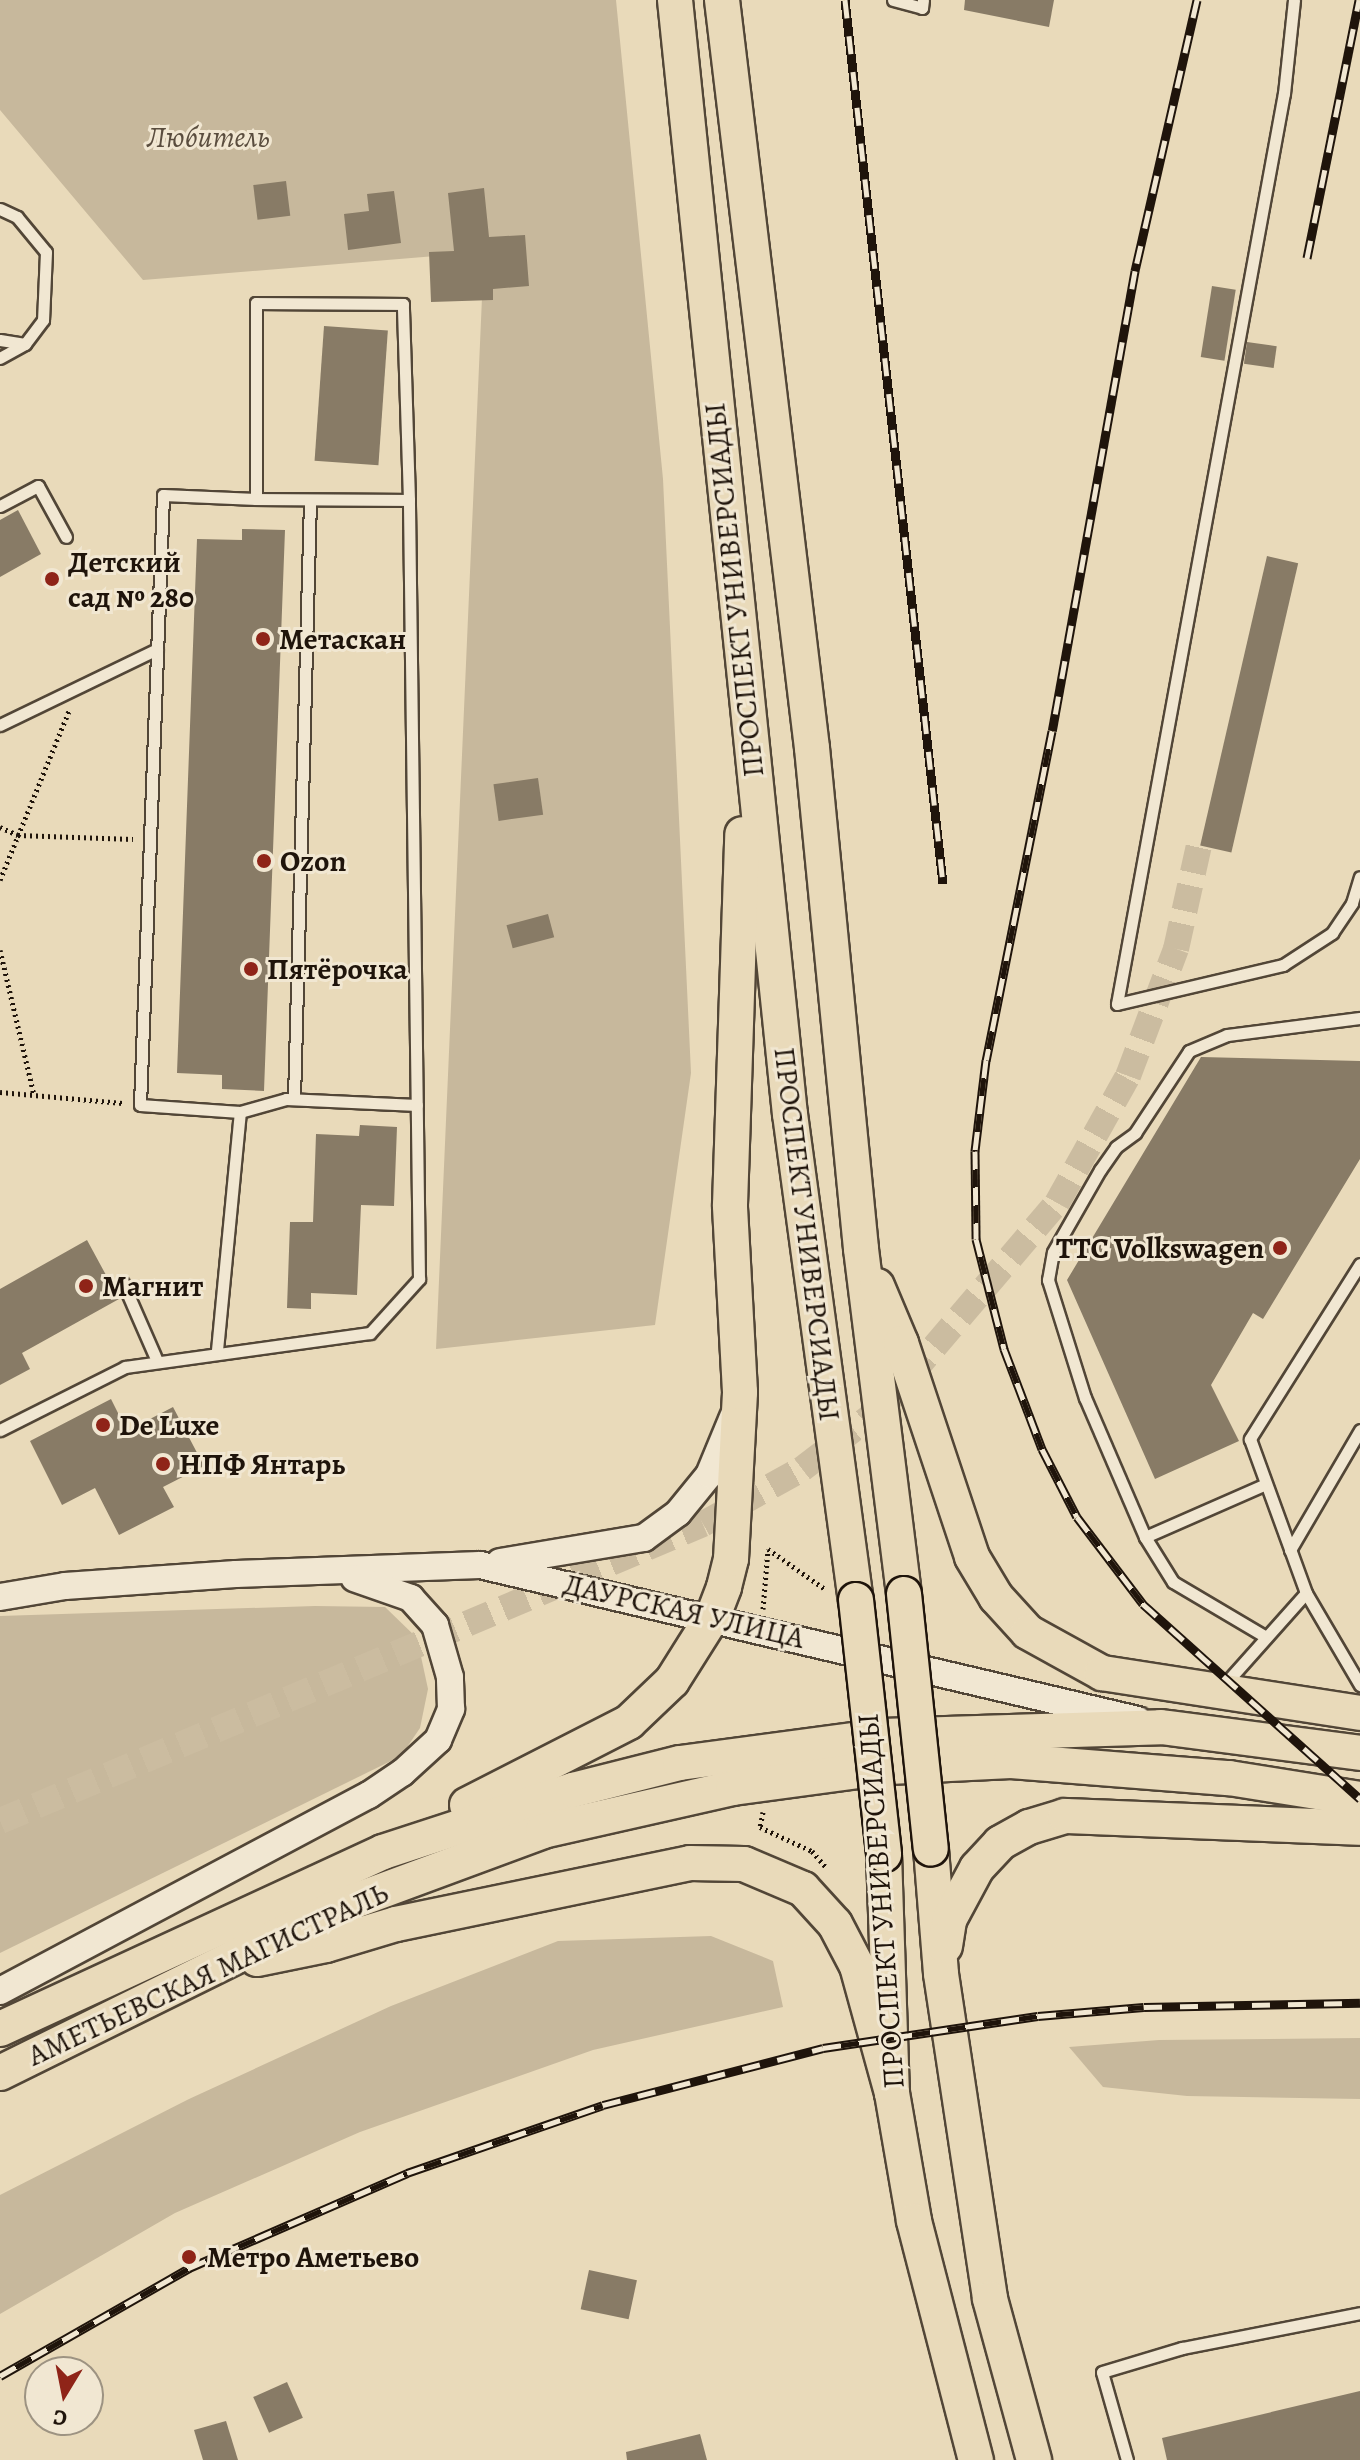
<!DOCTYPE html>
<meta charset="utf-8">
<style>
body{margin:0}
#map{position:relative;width:1360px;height:2460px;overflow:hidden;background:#e9daba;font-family:Alegreya,serif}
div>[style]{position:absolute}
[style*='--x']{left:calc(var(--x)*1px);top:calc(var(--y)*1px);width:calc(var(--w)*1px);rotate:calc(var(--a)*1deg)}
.green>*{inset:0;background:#c7b89c}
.building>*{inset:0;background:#887b66;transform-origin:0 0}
.tertiary-tunnel>*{height:26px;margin-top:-13px;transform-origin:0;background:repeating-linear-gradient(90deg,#cbbca0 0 26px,transparent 0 39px)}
.path>*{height:5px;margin-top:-2.5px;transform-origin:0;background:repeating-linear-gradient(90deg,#1f140b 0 2px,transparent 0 6px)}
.roads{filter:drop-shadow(2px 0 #524637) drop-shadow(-2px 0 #524637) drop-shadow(0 2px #524637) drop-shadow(0 -2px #524637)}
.service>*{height:11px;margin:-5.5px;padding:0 5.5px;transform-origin:5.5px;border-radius:5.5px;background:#f1e7d2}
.tertiary>*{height:26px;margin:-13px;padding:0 13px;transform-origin:13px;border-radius:13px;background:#f1e7d2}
.primary>*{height:34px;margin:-17px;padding:0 17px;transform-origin:17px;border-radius:17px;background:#e9daba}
.rail>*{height:9px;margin-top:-4.5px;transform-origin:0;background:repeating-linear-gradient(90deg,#f1e7d2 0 18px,#1f140b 0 36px);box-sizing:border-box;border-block:2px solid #1f140b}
.bridges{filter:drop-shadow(2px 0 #1f140b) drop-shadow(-2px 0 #1f140b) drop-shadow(0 2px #1f140b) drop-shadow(0 -2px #1f140b)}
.primary-bridge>*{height:34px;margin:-17px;padding:0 17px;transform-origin:17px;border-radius:17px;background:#e9daba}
.dots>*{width:22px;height:22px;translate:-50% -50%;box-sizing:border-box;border:4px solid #f1e7d2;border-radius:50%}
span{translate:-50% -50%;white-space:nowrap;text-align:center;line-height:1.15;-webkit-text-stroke:6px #f1e7d2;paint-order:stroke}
.park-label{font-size:30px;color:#5a4d3e;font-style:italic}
.poi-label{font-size:30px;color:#1f140b;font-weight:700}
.left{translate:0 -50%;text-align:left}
.right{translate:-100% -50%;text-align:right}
.street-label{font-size:30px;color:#1f140b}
.north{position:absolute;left:24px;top:2356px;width:80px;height:80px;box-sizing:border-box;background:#f1e7d2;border:2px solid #9d9382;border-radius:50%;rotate:190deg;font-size:22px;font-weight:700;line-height:32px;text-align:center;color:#1f140b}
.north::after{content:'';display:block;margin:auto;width:28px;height:36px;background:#8f2418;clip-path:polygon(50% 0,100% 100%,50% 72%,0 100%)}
</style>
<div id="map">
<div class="green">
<i style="clip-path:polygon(0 0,616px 0,663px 479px,691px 1073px,655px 1325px,436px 1349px,484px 252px,143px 280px,0 110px)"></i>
<i style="clip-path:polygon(315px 1606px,385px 1607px,417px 1638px,428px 1689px,420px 1728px,401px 1756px,0 1953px,0 1616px)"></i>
<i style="clip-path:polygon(711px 1936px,773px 1961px,783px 2007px,593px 2050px,360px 2132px,175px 2213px,0 2314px,0 2195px,189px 2099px,391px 2006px,558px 1941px)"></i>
<i style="clip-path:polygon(1360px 2038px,1360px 2099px,1187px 2096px,1103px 2087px,1069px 2047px,1159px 2040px)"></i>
</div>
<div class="building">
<i style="clip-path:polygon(965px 0,1054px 0,1049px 27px,964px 10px)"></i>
<i style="left:286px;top:181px;width:35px;height:33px;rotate:83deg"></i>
<i style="clip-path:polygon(484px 188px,489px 237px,525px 235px,529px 286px,493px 289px,493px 300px,431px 302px,429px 252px,454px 251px,448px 193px)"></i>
<i style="clip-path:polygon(394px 191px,401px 243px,348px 250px,344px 214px,369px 211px,367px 194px)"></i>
<i style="left:1212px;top:286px;width:24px;height:72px;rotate:9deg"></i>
<i style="left:324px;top:326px;width:64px;height:135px;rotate:4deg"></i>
<i style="left:1247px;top:342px;width:30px;height:22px;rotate:8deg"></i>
<i style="clip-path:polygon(18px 510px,41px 554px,0 577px,0 520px)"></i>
<i style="clip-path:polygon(242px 529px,285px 530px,264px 1091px,222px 1089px,222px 1075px,177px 1073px,197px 539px,242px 540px)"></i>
<i style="left:1267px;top:556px;width:32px;height:297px;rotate:13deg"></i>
<i style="left:538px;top:778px;width:37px;height:45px;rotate:82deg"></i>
<i style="left:548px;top:914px;width:24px;height:43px;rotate:75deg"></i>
<i style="clip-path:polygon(1201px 1057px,1360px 1061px,1360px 1159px,1263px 1319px,1253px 1313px,1211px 1385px,1239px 1441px,1155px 1479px,1067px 1280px)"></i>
<i style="clip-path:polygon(360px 1125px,397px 1127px,394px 1206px,361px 1205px,357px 1295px,311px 1293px,311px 1309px,287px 1308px,290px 1222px,313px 1222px,316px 1134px,359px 1136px)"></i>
<i style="clip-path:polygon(87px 1240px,119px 1299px,22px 1353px,30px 1369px,0 1385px,0 1289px)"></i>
<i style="clip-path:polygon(111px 1399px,127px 1431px,173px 1407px,204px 1466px,163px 1487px,174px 1507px,119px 1535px,95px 1488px,62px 1505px,30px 1441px)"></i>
<i style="left:589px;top:2270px;width:49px;height:40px;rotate:12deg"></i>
<i style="left:287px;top:2382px;width:39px;height:37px;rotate:66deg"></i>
<i style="clip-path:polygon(1360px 2391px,1360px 2460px,1167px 2460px,1162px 2438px)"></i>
<i style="clip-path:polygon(226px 2421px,238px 2460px,203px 2460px,194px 2430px)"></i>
<i style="clip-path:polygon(700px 2434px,707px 2460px,627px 2460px,626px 2452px)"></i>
</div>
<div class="tertiary-tunnel">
<i style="--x:0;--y:1821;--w:763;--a:-22.9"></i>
<i style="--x:703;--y:1524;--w:113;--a:-29.1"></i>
<i style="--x:802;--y:1469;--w:103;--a:-37.5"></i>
<i style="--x:884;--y:1406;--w:267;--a:-49.6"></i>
<i style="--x:1057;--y:1203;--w:145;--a:-60.8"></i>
<i style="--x:1128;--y:1076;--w:136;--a:-69.3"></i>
<i style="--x:1176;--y:949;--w:107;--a:-77.5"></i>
</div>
<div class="path">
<i style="--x:0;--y:827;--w:20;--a:24"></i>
<i style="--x:18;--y:835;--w:115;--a:2"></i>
<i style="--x:0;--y:880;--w:183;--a:-67.8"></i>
<i style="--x:0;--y:950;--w:149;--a:76.8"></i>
<i style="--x:0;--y:1092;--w:123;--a:5.1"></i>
<i style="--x:763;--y:1609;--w:60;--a:-85.2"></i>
<i style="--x:768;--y:1549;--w:70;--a:35.1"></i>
<i style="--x:763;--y:1812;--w:15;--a:101"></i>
<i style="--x:760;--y:1827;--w:57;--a:24.8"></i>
<i style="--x:812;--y:1851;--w:21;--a:49"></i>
</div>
<div class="roads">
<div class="service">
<i style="--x:893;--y:0;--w:30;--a:15"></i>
<i style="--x:922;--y:8;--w:8;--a:-83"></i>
<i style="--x:1294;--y:0;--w:94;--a:96.1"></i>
<i style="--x:1284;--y:93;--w:926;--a:100.39"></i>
<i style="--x:1117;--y:1004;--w:171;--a:-13.2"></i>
<i style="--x:1283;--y:965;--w:59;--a:-33.1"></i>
<i style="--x:1332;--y:933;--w:36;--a:-56"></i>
<i style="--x:1352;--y:903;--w:27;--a:-73"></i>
<i style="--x:0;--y:209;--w:19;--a:25"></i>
<i style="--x:17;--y:217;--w:45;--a:50.4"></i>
<i style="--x:46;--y:252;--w:68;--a:92.5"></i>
<i style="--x:43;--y:320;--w:30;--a:127"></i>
<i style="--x:25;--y:344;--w:29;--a:151"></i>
<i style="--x:0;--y:340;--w:25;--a:9"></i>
<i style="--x:256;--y:499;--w:93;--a:-177.5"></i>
<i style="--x:163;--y:495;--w:610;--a:92.16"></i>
<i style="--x:140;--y:1105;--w:100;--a:4"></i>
<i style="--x:240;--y:1112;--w:48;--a:-15.8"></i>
<i style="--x:286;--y:1099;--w:131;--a:2.6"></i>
<i style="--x:0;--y:506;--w:43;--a:-27.8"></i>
<i style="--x:38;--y:486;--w:58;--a:61.2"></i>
<i style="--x:0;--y:725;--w:174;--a:-25.8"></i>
<i style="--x:294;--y:1099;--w:599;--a:-88.47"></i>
<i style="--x:1360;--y:1264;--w:207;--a:122.2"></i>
<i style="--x:1250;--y:1439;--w:164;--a:70"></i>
<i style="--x:1306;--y:1593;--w:107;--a:59.6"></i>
<i style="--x:123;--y:1283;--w:85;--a:66.4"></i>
<i style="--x:217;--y:1350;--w:239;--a:-84.5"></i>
<i style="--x:0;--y:1430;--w:140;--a:-26.7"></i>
<i style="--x:125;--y:1367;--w:247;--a:-7.9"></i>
<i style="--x:370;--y:1333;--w:73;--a:-47.8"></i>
<i style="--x:419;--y:1279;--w:779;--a:-90.74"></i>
<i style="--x:409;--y:500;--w:196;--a:-91.8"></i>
<i style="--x:403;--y:304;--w:147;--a:-179.6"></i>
<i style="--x:256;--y:303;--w:196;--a:90"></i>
<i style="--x:256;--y:499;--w:153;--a:0.4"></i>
<i style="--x:1145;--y:1537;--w:132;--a:-23.7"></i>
<i style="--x:1290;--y:1550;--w:139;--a:-59.7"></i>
<i style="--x:1266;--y:1637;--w:108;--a:-149.4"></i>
<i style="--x:1173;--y:1582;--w:53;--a:-121.9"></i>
<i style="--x:1145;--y:1537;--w:151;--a:-113.3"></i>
<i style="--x:1085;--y:1398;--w:124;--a:-107.4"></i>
<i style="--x:1048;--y:1280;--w:28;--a:-80"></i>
<i style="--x:1053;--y:1252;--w:95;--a:-60.2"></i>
<i style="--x:1100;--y:1170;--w:28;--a:-55"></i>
<i style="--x:1116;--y:1147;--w:24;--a:-36"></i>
<i style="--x:1135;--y:1133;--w:98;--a:-56.6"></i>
<i style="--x:1189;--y:1051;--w:41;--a:-22.8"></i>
<i style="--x:1227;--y:1035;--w:134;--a:-7.3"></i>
<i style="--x:1224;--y:1685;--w:123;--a:-48.3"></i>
<i style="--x:1127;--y:2460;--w:91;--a:-105.9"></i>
<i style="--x:1102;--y:2372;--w:84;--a:-16.7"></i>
<i style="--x:1182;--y:2348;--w:181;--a:-11.1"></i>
</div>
<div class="tertiary">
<i style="--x:500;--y:1562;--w:146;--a:-9.5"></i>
<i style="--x:644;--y:1538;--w:42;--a:-36.3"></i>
<i style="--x:678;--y:1513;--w:49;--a:-50.8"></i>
<i style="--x:709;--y:1475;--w:63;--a:-67.5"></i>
<i style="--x:0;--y:1597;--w:66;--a:-9.6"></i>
<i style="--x:65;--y:1586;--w:171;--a:-4"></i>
<i style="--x:236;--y:1574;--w:244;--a:-2.1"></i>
<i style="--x:480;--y:1565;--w:676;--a:13.26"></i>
<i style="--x:0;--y:1991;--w:418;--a:-28"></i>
<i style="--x:369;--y:1795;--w:40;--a:-34"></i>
<i style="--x:402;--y:1773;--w:49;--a:-42.5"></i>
<i style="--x:438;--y:1740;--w:34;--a:-67"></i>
<i style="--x:451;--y:1709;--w:32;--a:-92"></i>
<i style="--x:450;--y:1677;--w:54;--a:-106.1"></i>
<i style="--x:435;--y:1625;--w:36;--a:-132"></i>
<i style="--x:411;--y:1598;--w:60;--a:-160.7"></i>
</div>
<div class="primary">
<i style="--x:675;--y:0;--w:1120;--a:84.11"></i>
<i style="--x:790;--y:1114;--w:490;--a:82.3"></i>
<i style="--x:722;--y:0;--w:753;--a:83.14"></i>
<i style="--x:812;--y:748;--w:503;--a:84.41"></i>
<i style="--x:861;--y:1249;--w:348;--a:82.9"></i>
<i style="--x:877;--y:1286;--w:62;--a:67.2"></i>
<i style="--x:901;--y:1343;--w:225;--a:71.6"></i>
<i style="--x:972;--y:1557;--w:47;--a:59"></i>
<i style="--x:996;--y:1597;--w:47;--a:47.6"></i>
<i style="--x:1028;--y:1632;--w:85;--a:29"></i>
<i style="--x:1102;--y:1673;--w:261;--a:8.8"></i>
<i style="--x:467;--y:1805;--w:182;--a:-27.1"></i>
<i style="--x:629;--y:1722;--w:59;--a:-43.6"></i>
<i style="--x:672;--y:1681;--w:77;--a:-57.8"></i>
<i style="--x:713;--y:1616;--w:31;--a:-69"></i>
<i style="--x:724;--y:1587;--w:29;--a:-76"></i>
<i style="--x:731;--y:1559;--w:167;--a:-86.9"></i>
<i style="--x:740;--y:1392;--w:187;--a:-93.1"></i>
<i style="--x:730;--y:1205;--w:371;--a:-88.1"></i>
<i style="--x:931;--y:1849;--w:125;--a:85.4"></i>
<i style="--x:941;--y:1974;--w:329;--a:81.4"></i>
<i style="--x:990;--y:2299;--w:167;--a:74.7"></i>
<i style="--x:884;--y:1854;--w:239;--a:88.1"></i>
<i style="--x:892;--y:2093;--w:130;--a:80.2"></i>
<i style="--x:914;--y:2221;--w:247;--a:75.5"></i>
<i style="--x:945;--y:1946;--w:26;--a:-81"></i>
<i style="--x:949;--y:1920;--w:59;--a:-61.7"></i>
<i style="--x:977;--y:1868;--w:34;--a:-47"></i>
<i style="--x:1000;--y:1843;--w:33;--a:-29"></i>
<i style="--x:1029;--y:1827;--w:38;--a:-17"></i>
<i style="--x:1065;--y:1816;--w:295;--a:2.3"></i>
<i style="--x:257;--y:1959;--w:70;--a:-11.5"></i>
<i style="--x:326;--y:1945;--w:73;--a:-16.7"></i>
<i style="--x:396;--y:1924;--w:300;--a:-11.7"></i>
<i style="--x:690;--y:1863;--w:54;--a:1.1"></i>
<i style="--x:744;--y:1864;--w:64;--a:23"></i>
<i style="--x:803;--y:1889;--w:47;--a:47.6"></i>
<i style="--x:835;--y:1924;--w:47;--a:62.4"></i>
<i style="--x:857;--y:1966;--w:132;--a:74.6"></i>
<i style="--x:0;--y:2029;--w:422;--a:-24.8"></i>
<i style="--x:383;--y:1852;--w:200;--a:-18.1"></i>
<i style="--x:573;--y:1790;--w:110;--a:-14.2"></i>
<i style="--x:680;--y:1763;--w:204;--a:-7.6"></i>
<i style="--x:882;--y:1736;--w:279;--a:-1.8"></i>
<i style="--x:1161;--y:1727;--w:201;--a:7.4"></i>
<i style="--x:0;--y:2073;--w:368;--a:-26.3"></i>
<i style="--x:330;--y:1910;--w:227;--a:-20.3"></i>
<i style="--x:543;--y:1831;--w:195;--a:-12.8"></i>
<i style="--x:733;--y:1788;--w:157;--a:-7.7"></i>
<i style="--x:889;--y:1767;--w:122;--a:-2.8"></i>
<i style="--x:1011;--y:1761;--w:219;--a:4.5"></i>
<i style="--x:1229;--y:1778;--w:133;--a:9.1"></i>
</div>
</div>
<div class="rail">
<i style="--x:845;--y:0;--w:889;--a:83.67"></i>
<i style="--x:1197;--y:0;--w:278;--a:102.9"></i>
<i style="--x:1135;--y:271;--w:467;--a:100.2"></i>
<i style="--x:1052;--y:731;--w:336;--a:101.3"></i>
<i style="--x:986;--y:1060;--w:92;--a:96.9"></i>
<i style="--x:975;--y:1151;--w:88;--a:89.3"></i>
<i style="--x:976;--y:1239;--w:114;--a:75.7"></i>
<i style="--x:1004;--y:1349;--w:107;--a:69.2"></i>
<i style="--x:1042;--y:1449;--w:76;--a:62.8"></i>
<i style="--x:1077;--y:1517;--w:109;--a:52.8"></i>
<i style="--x:1143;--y:1604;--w:292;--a:41.9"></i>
<i style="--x:1307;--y:258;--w:263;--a:-78.6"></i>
<i style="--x:0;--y:2376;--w:218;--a:-29.7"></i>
<i style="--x:189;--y:2268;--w:238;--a:-23.5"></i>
<i style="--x:407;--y:2173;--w:207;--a:-19.1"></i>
<i style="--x:603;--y:2105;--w:227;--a:-14.5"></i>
<i style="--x:823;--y:2048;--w:217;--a:-8.5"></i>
<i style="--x:1038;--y:2016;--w:106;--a:-4.9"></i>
<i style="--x:1144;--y:2007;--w:216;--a:-1.1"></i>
</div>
<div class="bridges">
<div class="primary-bridge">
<i style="--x:904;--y:1594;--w:256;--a:84"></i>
<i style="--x:856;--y:1600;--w:256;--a:83.7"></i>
</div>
</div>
<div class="dots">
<i style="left:52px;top:579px;background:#8f2418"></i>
<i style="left:263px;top:639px;background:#8f2418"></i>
<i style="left:264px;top:861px;background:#8f2418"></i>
<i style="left:251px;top:969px;background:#8f2418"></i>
<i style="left:1280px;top:1248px;background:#8f2418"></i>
<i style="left:86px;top:1286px;background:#8f2418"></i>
<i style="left:103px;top:1425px;background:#8f2418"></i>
<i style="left:163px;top:1464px;background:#8f2418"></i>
<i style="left:189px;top:2257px;background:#8f2418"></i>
</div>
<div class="park-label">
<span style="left:208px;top:137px">Любитель</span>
</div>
<div class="poi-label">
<span class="left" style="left:68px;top:579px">Детский<br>сад № 280</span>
<span class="left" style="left:279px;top:639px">Метаскан</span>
<span class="left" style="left:280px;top:861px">Ozon</span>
<span class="left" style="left:267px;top:969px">Пятёрочка</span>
<span class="right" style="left:1264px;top:1248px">ТТС Volkswagen</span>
<span class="left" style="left:102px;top:1286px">Магнит</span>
<span class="left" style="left:119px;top:1425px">De Luxe</span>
<span class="left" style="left:179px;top:1464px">НПФ Янтарь</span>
<span class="left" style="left:207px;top:2257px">Метро Аметьево</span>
</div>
<div class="street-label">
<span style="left:734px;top:590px;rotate:-96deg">ПРОСПЕКТ УНИВЕРСИАДЫ</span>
<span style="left:807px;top:1234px;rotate:83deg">ПРОСПЕКТ УНИВЕРСИАДЫ</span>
<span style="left:684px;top:1611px;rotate:13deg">ДАУРСКАЯ УЛИЦА</span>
<span style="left:881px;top:1901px;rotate:-94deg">ПРОСПЕКТ УНИВЕРСИАДЫ</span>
<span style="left:208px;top:1974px;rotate:-25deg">АМЕТЬЕВСКАЯ МАГИСТРАЛЬ</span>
</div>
<div class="north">С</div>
</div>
